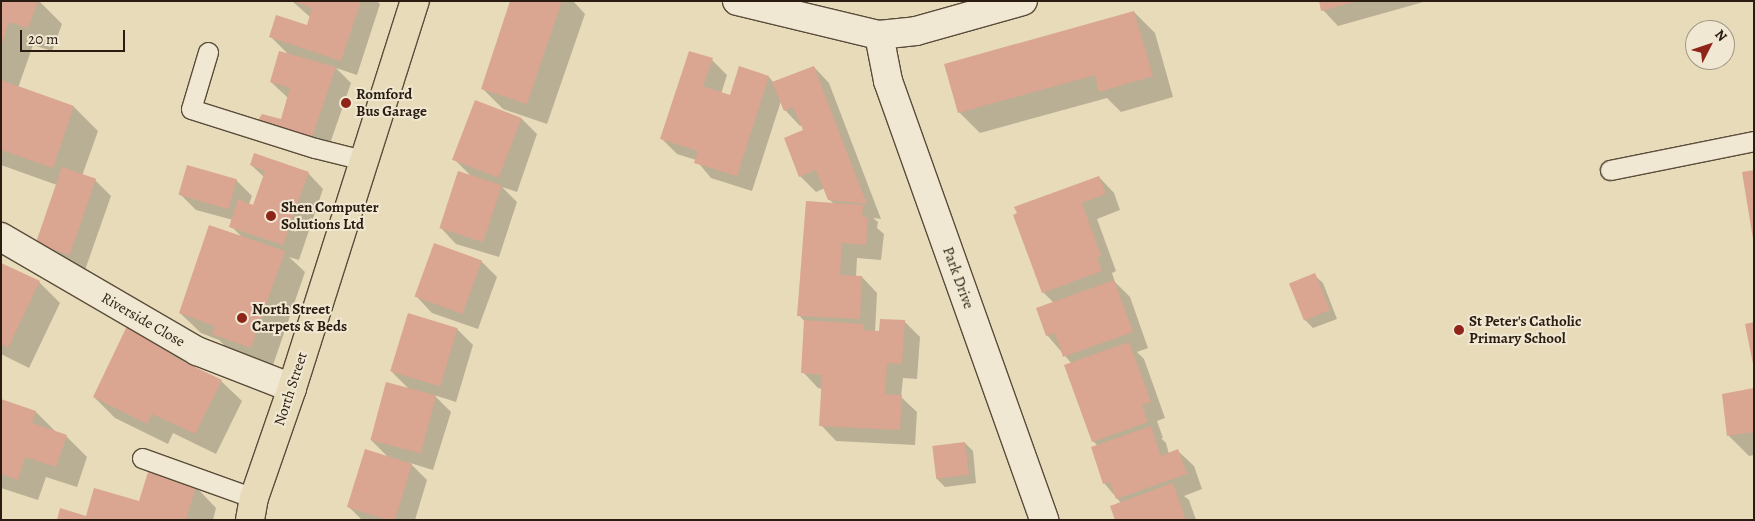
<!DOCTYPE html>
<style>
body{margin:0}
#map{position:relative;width:1755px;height:521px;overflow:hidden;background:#e8dbba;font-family:Alegreya,serif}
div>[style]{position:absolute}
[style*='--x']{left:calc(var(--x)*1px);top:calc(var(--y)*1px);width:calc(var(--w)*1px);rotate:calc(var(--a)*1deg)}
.shadow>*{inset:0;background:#0003}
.building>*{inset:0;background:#daa591;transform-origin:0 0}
.roads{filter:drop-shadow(1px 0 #5a4c3a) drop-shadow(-1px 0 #5a4c3a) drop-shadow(0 1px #5a4c3a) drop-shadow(0 -1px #5a4c3a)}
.lane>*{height:19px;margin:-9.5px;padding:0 9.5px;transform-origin:9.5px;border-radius:9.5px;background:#f0e8d2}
.street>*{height:28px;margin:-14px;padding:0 14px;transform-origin:14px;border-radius:14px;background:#f0e8d2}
.primary>*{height:28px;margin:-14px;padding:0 14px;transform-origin:14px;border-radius:14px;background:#e8dbba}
.dots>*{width:14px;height:14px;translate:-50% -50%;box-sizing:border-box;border:2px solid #f0e8d2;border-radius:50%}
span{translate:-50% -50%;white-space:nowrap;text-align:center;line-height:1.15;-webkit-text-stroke:4px #f0e8d2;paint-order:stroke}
.poi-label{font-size:15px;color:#2a1c10;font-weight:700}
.left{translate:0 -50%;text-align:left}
.street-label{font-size:15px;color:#2a1c10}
.frame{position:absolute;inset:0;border:2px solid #2a1c10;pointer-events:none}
.north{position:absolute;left:1685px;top:20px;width:50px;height:50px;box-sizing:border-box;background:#f0e8d2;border:1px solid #a19684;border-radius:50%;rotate:49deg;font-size:14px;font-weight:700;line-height:20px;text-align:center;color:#2a1c10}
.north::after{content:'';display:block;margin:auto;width:18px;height:22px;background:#8f2418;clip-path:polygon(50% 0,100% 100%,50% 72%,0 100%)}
.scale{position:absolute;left:20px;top:30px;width:105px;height:22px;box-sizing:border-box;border:2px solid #2a1c10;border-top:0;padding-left:6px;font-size:15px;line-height:18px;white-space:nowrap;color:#2a1c10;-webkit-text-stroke:4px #f0e8d2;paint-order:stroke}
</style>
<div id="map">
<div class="shadow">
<i style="clip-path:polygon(1px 1px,39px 1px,62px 24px,52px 51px,33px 45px,18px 88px,74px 107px,98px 131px,82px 176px,95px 180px,111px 196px,85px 270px,52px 259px,37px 243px,57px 185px,1px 165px)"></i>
<i style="clip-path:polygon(292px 1px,377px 1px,380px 4px,357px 75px,336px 68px,351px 83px,326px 155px,282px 120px,288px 98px,271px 82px,288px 54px,271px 37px,307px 27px,310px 17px)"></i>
<i style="clip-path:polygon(512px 1px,573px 1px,585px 14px,547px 124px,503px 109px,482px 88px)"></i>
<i style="clip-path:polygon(1320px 1px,1427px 1px,1338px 26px,1323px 10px)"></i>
<i style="clip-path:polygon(1134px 12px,1155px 33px,1173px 97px,1121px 112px,1107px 98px,980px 133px,959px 112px)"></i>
<i style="clip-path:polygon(712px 60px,727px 75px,721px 94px,731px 97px,769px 77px,774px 83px,814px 67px,829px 83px,881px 219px,873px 218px,878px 222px,877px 228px,884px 234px,881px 260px,857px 258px,856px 277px,862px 277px,877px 293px,875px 332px,880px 332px,904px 321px,920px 337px,917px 379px,903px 378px,901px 397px,917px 412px,915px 445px,836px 441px,821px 425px,822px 389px,818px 388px,803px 372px,805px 322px,799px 315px,834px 204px,829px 199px,825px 188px,816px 192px,800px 176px,805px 131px,802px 125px,800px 126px,785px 110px,781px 101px,752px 191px,711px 178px,696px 160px,677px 154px,661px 138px)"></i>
<i style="clip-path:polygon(476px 102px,522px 119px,537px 134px,517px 192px,502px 187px,517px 202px,499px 257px,456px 244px,441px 228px,472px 177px,455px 160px)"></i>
<i style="clip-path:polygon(251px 165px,308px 173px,323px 189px,299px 260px,289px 257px,305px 272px,272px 368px,234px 355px,219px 340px,201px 333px,180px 313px,242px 237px,231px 226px,233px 220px,196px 210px,180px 194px,236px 180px,252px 196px,249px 204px,254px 206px,264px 177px)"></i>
<i style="clip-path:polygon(1099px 177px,1114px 193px,1120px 210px,1097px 219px,1116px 271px,1112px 273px,1115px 282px,1130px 297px,1148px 348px,1137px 352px,1144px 359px,1165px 418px,1157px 421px,1163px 438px,1161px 438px,1166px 443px,1169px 454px,1178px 451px,1194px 466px,1202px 489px,1184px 496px,1189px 500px,1196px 520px,1116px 520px,1121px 503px,1104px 483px,1098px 446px,1093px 441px,1072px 364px,1047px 335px,1054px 303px,1043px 292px,1015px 216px)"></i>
<i style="clip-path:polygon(481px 261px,497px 277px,478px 329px,432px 313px,417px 297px)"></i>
<i style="clip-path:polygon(1px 264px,39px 282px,60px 303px,29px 368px,1px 354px)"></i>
<i style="clip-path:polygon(1314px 275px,1323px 283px,1337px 319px,1313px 328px,1305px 320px)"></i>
<i style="clip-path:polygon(457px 329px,473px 345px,456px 402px,434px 395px,451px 412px,433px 470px,410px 463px,427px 480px,415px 520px,362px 520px,349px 507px,389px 458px,371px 440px,410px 390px,392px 372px)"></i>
<i style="clip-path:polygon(174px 351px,188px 365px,221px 381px,242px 401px,216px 454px,173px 433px,168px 444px,115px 418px,94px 397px)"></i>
<i style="clip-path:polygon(1754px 389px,1754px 455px,1749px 456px,1728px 435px)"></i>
<i style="clip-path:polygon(1px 400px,36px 412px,57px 433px,66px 436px,87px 457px,77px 487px,46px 477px,38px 500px,1px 488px)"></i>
<i style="clip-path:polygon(965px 443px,973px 451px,976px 483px,945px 487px,936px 478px)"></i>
<i style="clip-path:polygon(196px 487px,216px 508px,213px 520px,58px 520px,87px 518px)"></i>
</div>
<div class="building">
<i style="clip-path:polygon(1px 1px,38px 1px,28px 28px,9px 22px,2px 43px)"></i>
<i style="clip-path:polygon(293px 1px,361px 1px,341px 61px,269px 37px,276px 15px,307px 25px,312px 8px)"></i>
<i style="clip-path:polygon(510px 1px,562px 1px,527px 104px,481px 89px)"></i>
<i style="clip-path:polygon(1319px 1px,1354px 1px,1354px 2px,1321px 11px)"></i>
<i style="clip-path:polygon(1134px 11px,1153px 76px,1099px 92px,1095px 75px,958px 113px,944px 64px)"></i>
<i style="clip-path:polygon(279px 51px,336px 67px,311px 140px,257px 122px,262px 114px,281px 119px,290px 88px,270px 82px)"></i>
<i style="clip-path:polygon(689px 51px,713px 58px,703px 86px,730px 95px,739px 66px,769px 76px,737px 176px,694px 163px,698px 151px,660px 139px)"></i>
<i style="clip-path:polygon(814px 66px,840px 135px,867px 204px,828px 200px,816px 170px,799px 177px,784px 138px,803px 130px,793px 107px,784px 111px,772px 82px)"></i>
<i style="clip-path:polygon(1px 80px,74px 106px,53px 168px,1px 150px)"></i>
<i style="left:475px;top:100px;width:50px;height:64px;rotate:21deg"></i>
<i style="clip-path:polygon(254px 153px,309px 172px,283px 245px,229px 227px,238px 199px,253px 205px,265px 171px,250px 165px)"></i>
<i style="left:187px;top:165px;width:52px;height:31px;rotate:16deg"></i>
<i style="left:62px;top:167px;width:36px;height:81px;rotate:19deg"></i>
<i style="clip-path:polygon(1754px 170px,1754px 239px,1753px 239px,1742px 172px)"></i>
<i style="left:458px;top:171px;width:46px;height:60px;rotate:18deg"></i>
<i style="clip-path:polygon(1099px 176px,1106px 194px,1082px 203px,1101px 256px,1097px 257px,1102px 271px,1042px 293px,1013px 215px,1017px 213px,1014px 207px)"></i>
<i style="clip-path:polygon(806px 201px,863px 205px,862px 217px,868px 217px,866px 245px,842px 243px,840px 275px,862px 276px,860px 319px,797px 316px)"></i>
<i style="clip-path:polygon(209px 225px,285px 251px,251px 348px,212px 334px,215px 326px,179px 313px)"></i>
<i style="left:434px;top:243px;width:51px;height:57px;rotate:20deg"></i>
<i style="clip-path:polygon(1px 263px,40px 281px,8px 348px,1px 344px)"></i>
<i style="left:1315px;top:273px;width:40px;height:28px;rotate:68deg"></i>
<i style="clip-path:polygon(1114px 280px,1133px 332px,1063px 357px,1055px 333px,1046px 336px,1036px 308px)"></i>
<i style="left:408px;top:313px;width:52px;height:61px;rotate:17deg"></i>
<i style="clip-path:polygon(880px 319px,905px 320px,902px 364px,887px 363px,886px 378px,885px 394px,902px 395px,900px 430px,819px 426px,822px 375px,801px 373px,804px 320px,864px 324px,863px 330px,879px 331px)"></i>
<i style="clip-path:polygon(1754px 322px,1754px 364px,1753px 364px,1745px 324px)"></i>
<i style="clip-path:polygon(127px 326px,175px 350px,172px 356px,222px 380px,195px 434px,152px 414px,147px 424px,93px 397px)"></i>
<i style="clip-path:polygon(1129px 342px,1151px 402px,1142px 405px,1148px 422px,1092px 442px,1064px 365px)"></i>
<i style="left:386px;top:382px;width:52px;height:60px;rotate:15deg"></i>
<i style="clip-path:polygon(1754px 388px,1754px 432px,1727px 436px,1722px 394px)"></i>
<i style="clip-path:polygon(1px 399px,36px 411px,32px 423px,67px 435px,56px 467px,25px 457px,18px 480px,1px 474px)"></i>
<i style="clip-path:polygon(1151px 426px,1161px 456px,1178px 449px,1187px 474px,1116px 499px,1110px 482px,1103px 484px,1091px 447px)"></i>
<i style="left:965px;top:442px;width:33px;height:33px;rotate:83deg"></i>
<i style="clip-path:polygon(365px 449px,412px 464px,395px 520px,387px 520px,347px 507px)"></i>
<i style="clip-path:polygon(148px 472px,196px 486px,186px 520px,57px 520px,60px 508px,86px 516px,94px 488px,139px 501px)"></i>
<i style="clip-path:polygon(1173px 483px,1186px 520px,1115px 520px,1110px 506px)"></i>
</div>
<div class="roads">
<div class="lane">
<i style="--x:208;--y:52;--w:59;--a:106.6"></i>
<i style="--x:191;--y:109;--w:130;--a:17.5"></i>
<i style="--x:315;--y:148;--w:49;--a:14"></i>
<i style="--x:1610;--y:170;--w:147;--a:-11.4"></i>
<i style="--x:142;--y:458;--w:119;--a:19.7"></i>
</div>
<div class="street">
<i style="--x:737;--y:1;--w:146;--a:13.5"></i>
<i style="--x:879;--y:35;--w:37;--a:-6"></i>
<i style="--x:916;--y:31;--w:111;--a:-15.7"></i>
<i style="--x:879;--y:35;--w:47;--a:78.9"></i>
<i style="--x:888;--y:81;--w:466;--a:70.4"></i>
<i style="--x:1;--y:237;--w:227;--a:30.2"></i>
<i style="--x:197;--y:351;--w:102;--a:21.3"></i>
</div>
<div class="primary">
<i style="--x:250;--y:520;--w:22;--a:-80"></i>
<i style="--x:254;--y:498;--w:116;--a:-70.9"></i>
<i style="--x:292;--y:388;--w:406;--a:-72.4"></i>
</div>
</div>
<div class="dots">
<i style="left:346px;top:103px;background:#8f2418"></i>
<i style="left:271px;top:216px;background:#8f2418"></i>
<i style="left:242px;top:318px;background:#8f2418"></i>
<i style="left:1459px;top:330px;background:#8f2418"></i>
</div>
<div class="poi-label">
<span class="left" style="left:356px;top:103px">Romford<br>Bus Garage</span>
<span class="left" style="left:281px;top:216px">Shen Computer<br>Solutions Ltd</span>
<span class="left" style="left:252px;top:318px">North Street<br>Carpets &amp; Beds</span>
<span class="left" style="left:1469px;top:330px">St Peter's Catholic<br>Primary School</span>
</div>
<div class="street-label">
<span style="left:958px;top:278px;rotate:70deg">Park Drive</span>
<span style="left:143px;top:320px;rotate:30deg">Riverside Close</span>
<span style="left:291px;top:389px;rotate:-72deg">North Street</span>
</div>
<div class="frame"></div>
<div class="north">N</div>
<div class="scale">20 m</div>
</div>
